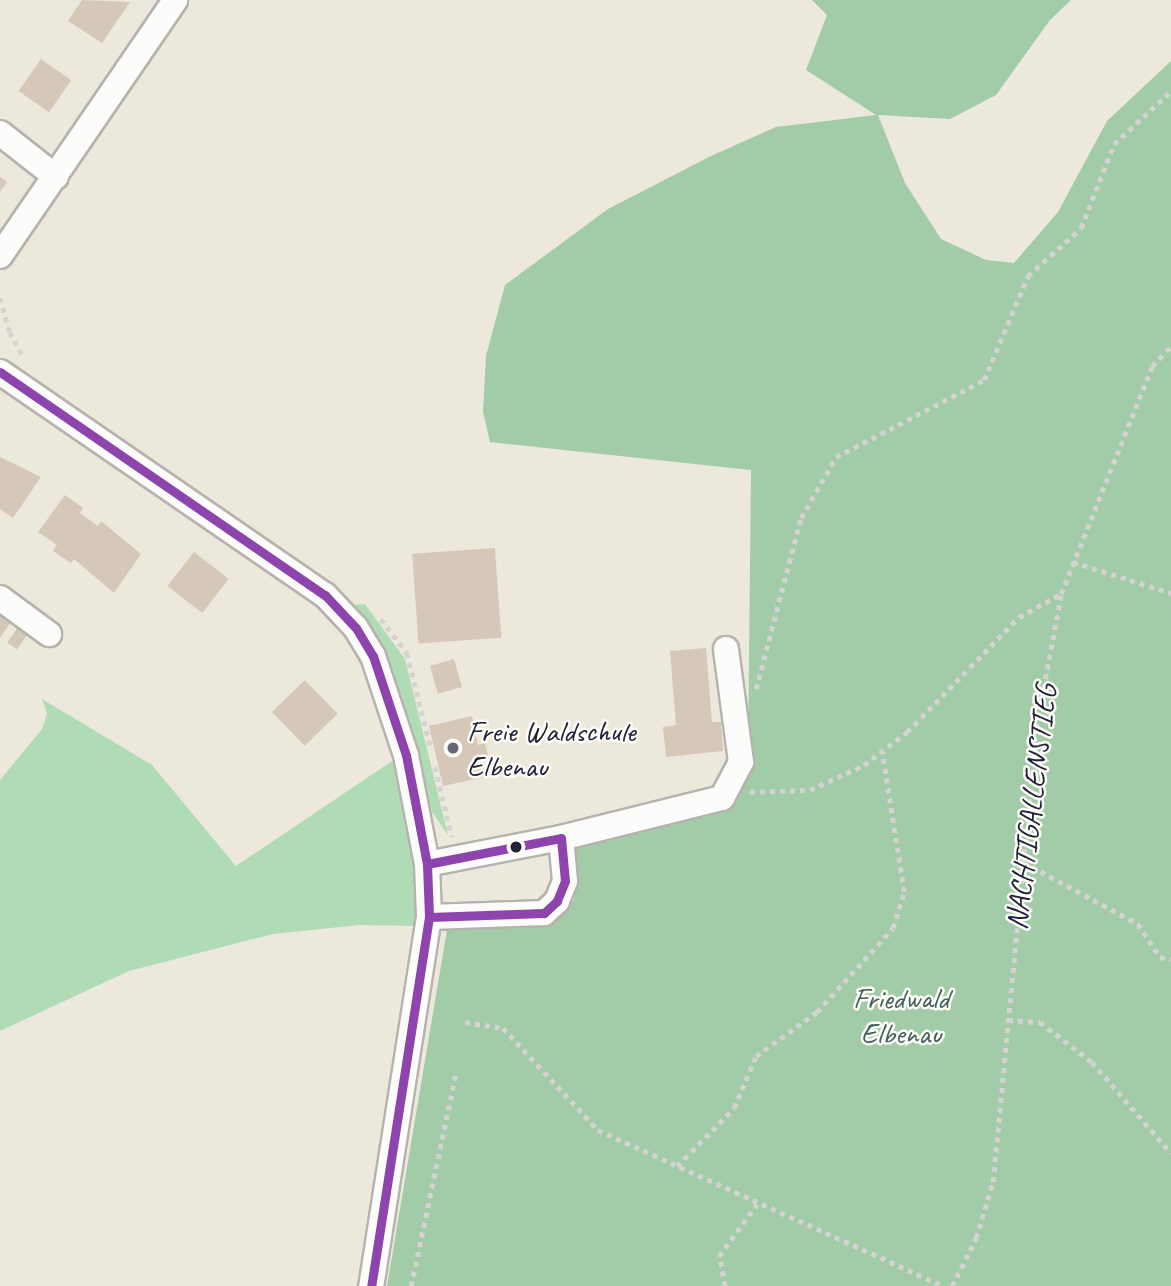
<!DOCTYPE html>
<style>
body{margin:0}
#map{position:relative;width:1171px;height:1286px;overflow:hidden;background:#ece8dc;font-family:Caveat,sans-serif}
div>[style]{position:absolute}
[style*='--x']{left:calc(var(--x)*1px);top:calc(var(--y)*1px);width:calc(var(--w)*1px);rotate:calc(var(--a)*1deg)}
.green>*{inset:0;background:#b0dcb5}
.forest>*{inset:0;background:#a2cba8}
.building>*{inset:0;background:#d6c8b9;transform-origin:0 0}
.path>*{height:4.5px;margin-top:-2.25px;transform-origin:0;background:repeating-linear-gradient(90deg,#d4d3d1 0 5px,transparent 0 10px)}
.roads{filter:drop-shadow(2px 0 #b6b3ae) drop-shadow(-2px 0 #b6b3ae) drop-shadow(0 2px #b6b3ae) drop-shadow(0 -2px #b6b3ae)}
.minor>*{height:24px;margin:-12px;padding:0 12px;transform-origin:12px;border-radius:12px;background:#fcfcfa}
.bus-1>*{height:9px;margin:-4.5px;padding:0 4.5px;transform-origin:4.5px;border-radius:4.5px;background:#8e44ad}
.dots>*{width:19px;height:19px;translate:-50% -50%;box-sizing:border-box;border:4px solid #fdfcf7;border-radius:50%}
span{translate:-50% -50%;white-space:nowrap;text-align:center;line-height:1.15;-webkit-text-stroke:5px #fdfcf7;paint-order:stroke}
.poi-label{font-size:30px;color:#22223b}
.left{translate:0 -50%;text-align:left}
.street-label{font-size:30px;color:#22223b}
.park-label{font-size:30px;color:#42605a}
</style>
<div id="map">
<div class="green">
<i style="clip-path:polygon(365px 604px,405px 659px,448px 835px,432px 812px,416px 748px,370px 629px,354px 605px)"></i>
<i style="clip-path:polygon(42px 699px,152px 765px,236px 866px,395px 759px,417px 865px,417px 926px,359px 925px,273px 934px,129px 971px,0 1031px,0 780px,42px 729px,47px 714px)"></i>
</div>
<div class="forest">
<i style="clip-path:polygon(812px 0,1071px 0,1050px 20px,996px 95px,950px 119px,878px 115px,905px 183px,941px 239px,986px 260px,1014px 263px,1058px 212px,1107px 121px,1171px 61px,1171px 1286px,387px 1286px,448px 924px,552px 919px,574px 900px,567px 850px,732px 805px,748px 755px,751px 470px,490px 442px,483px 412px,486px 356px,505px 285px,608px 209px,711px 156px,776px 127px,876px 115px,806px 70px,827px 15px)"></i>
</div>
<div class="building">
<i style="clip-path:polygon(82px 0,130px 2px,102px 43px,68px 21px)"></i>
<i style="left:41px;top:59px;width:37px;height:39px;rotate:35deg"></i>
<i style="clip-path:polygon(0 177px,7px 182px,0 192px)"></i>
<i style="clip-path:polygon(0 457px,41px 477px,13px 518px,0 509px)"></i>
<i style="clip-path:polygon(65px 495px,83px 508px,80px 513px,98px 526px,101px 521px,141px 554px,114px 593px,74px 559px,71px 563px,53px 551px,57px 545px,38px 532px)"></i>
<i style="left:495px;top:548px;width:90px;height:83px;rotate:86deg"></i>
<i style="left:194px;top:552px;width:44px;height:43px;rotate:38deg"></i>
<i style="clip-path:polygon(0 615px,11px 622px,0 638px)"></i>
<i style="left:18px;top:627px;width:12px;height:19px;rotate:35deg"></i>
<i style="clip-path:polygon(706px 648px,712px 722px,721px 722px,723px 751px,666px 757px,663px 727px,676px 725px,670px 651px)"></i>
<i style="left:454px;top:659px;width:29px;height:25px;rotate:74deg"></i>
<i style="left:305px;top:680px;width:47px;height:46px;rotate:46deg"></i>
<i style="clip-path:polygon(472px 716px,478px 745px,485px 743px,489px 759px,481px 760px,485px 777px,443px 786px,429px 726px)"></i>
</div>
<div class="path">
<i style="--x:0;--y:298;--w:35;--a:74"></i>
<i style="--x:10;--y:332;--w:30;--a:62"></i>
<i style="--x:1073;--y:562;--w:103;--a:17.6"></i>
<i style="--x:381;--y:619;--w:43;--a:52.6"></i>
<i style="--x:407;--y:653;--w:95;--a:76"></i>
<i style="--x:756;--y:689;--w:177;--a:-75.3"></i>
<i style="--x:801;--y:518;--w:70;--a:-60.2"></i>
<i style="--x:836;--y:457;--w:167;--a:-27.5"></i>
<i style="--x:984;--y:380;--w:113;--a:-67.1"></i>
<i style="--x:1028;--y:276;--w:72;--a:-42.2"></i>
<i style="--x:1081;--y:228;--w:90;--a:-68.6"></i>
<i style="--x:1114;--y:144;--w:78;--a:-42.9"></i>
<i style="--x:435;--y:767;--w:72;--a:76.3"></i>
<i style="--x:750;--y:792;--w:60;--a:-1.9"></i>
<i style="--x:810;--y:790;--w:60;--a:-24.8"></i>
<i style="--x:864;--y:765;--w:54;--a:-37.5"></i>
<i style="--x:907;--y:732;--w:161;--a:-45.8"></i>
<i style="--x:1019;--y:617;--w:48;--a:-28.7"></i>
<i style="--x:1023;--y:862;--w:131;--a:28.3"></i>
<i style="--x:1138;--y:924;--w:40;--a:56"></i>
<i style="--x:1160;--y:957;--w:11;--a:15"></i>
<i style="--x:1008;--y:1020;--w:32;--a:4"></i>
<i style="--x:1040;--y:1022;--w:66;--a:37.6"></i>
<i style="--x:1092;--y:1062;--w:121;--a:49"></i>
<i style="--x:465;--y:1022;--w:38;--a:9"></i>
<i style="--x:503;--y:1028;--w:139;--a:47"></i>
<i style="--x:598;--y:1130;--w:380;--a:24.3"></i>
<i style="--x:677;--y:1166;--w:81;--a:-45.5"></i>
<i style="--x:734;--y:1108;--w:56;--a:-67.1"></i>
<i style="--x:756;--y:1056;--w:75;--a:-35.8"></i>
<i style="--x:817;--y:1012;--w:113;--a:-47.9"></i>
<i style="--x:893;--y:928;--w:38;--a:-73"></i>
<i style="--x:904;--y:892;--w:142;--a:-98.9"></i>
<i style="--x:411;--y:1286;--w:219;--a:-78.1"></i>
<i style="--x:725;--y:1286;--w:31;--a:-101"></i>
<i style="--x:719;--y:1256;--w:64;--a:-53.8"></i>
<i style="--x:952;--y:1286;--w:54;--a:-63.4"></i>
<i style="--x:976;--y:1238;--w:59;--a:-73.1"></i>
<i style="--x:993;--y:1182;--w:456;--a:-84.6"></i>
<i style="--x:1036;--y:728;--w:136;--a:-79.4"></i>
<i style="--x:1061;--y:594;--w:245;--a:-68.2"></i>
<i style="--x:1152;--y:366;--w:28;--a:-46"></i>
</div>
<div class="roads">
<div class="minor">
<i style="--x:0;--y:133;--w:71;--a:38.2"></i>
<i style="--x:0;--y:256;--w:310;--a:-55.6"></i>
<i style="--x:0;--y:372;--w:394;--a:34.5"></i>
<i style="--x:325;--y:595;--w:45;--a:46.8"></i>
<i style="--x:356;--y:628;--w:33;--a:59"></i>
<i style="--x:373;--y:656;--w:104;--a:71.6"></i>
<i style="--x:406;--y:755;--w:111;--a:79.1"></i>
<i style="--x:427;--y:864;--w:53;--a:87.8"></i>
<i style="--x:429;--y:917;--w:374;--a:98.9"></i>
<i style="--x:0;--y:598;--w:61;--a:36.3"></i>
<i style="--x:561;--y:838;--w:166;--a:-14"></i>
<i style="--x:722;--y:798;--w:41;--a:-62.2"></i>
<i style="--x:741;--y:762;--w:114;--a:-97.6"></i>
<i style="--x:427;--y:864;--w:136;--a:-11"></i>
<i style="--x:561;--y:838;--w:43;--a:84.7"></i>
<i style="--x:565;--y:881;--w:22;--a:112"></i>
<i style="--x:557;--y:901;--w:18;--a:137"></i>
<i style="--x:544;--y:913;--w:115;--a:178"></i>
</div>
</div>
<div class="bus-1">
<i style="--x:0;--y:372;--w:394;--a:34.5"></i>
<i style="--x:325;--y:595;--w:45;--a:46.8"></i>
<i style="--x:356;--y:628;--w:33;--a:59"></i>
<i style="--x:373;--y:656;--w:104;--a:71.6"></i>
<i style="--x:406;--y:755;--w:111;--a:79.1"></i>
<i style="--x:427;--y:864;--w:53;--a:87.8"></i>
<i style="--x:429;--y:917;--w:374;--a:98.9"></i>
<i style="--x:427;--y:864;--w:136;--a:-11"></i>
<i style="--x:561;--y:838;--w:43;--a:84.7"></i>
<i style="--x:565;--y:881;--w:22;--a:112"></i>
<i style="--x:557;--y:901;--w:18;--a:137"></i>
<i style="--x:544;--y:913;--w:115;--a:178"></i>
</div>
<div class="dots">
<i style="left:453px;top:748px;background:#696773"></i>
<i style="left:516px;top:847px;background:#22223b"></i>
</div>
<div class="poi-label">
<span class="left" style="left:467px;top:748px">Freie Waldschule<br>Elbenau</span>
</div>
<div class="street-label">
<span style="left:1031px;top:807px;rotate:-83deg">NACHTIGALLENSTIEG</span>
</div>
<div class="park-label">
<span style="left:901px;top:1015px">Friedwald<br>Elbenau</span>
</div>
</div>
